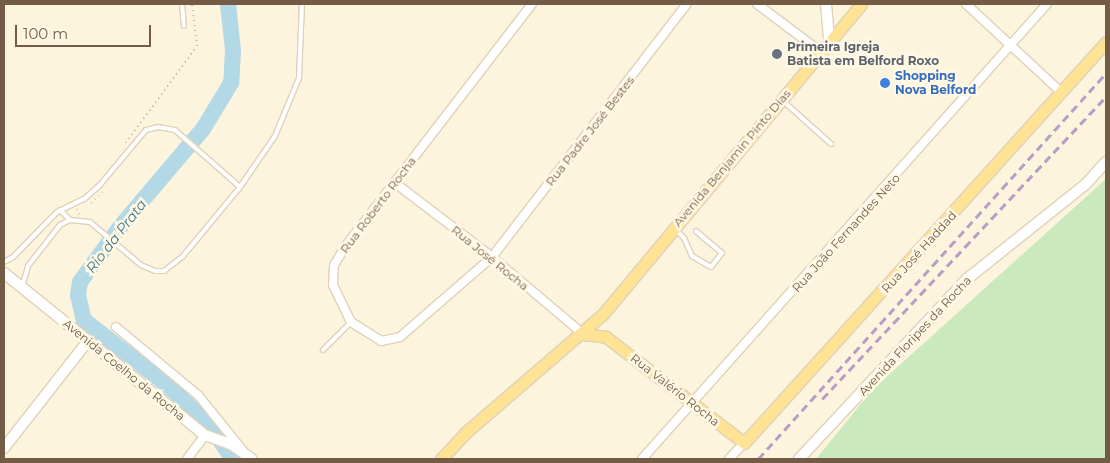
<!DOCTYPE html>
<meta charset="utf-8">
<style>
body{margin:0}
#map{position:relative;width:1110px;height:463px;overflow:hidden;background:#fdf4de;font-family:Montserrat,sans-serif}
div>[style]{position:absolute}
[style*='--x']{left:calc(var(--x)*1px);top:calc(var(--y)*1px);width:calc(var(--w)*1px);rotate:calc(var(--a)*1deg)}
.green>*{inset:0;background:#caeabd}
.river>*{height:16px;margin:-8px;padding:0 8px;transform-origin:8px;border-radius:8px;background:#b3d9e6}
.path>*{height:2px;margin-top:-1px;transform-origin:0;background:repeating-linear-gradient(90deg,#d7b899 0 1px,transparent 0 5px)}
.roads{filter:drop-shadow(1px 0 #e0d1ba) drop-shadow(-1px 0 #e0d1ba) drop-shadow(0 1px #e0d1ba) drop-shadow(0 -1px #e0d1ba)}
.lane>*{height:4px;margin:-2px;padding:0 2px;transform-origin:2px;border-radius:2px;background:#fff}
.street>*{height:8px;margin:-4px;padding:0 4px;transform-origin:4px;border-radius:4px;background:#fff}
.secondary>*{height:10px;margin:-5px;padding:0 5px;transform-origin:5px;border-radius:5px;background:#fff}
.primary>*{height:11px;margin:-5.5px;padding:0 5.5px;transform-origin:5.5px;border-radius:5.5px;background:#fee394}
.rail>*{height:2.5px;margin-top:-1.25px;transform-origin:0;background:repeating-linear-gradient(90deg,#b79ec5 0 8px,transparent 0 13px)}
.dots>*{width:14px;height:14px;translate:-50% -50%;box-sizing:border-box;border:2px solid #fff8e5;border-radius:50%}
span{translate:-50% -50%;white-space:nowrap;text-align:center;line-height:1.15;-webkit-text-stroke:5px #fff8e5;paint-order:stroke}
.worship-label{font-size:12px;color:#5b616d;font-weight:700}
.left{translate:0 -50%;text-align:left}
.shop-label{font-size:12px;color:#366cbe;font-weight:700}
.street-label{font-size:12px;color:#735b46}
.water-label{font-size:14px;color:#42788e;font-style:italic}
.frame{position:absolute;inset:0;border:5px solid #735b46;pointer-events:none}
.scale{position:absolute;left:15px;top:25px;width:136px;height:22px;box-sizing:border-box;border:2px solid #735b46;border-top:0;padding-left:6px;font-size:15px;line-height:18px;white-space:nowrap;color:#735b46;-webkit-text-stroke:4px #fff8e5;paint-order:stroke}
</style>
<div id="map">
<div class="green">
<i style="clip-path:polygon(1106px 179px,1106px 459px,816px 459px,873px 389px)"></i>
</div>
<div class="river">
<i style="--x:228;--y:4;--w:46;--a:83.8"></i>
<i style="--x:233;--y:50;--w:33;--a:93"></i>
<i style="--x:231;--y:83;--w:54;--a:121.3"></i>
<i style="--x:203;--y:129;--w:128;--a:130.3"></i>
<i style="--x:120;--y:227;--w:68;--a:126"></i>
<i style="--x:80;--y:282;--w:13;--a:99"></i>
<i style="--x:78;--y:295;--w:26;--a:77"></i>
<i style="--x:84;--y:320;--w:104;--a:38"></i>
<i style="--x:166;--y:384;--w:56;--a:42.8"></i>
<i style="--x:207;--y:422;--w:45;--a:54.9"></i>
</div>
<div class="path">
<i style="--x:126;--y:143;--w:120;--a:-53.8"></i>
<i style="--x:197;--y:46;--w:42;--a:-96.8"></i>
<i style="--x:91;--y:203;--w:18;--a:-43"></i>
<i style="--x:77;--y:209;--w:8;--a:67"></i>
</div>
<div class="roads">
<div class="lane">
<i style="--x:182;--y:4;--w:22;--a:85"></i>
<i style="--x:782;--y:100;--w:66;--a:41.9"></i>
<i style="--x:60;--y:210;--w:14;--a:45"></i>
<i style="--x:676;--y:230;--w:11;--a:45"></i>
<i style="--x:684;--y:238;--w:20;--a:66"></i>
<i style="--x:692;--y:256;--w:22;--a:30"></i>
<i style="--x:711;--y:267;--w:18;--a:-52"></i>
<i style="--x:722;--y:253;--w:34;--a:-140"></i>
<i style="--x:4;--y:262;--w:10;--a:-29"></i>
<i style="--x:13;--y:257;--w:63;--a:-45.6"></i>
<i style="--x:57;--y:212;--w:30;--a:-26"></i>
<i style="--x:84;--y:199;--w:20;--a:-41"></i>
<i style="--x:99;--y:186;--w:73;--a:-50"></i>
<i style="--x:146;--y:130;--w:12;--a:-14"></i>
<i style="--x:158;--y:127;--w:17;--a:10"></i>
<i style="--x:175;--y:130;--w:86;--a:41.2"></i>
<i style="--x:23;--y:284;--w:19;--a:-74"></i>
<i style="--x:28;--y:266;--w:52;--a:-52"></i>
<i style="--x:60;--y:225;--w:11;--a:-27"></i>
<i style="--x:70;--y:220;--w:20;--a:6"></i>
<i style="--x:90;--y:222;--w:67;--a:40.1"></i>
<i style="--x:141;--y:265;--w:15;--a:23"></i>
<i style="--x:155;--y:271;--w:9;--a:0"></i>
<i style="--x:164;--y:271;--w:24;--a:-38"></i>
<i style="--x:183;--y:256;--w:89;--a:-50.4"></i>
<i style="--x:240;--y:187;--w:62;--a:-55.5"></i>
<i style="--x:275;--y:136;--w:63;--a:-67.5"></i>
<i style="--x:299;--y:78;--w:74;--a:-87.7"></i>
<i style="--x:323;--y:350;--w:40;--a:-45"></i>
</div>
<div class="street">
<i style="--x:532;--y:4;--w:307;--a:127.6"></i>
<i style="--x:345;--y:247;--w:21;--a:121"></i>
<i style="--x:334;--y:265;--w:20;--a:93"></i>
<i style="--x:333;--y:285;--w:41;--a:64.1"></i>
<i style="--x:351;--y:322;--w:36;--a:32"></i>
<i style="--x:381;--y:341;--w:19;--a:-12"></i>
<i style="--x:400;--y:337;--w:122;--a:-41"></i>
<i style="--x:492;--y:257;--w:319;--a:-52.4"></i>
<i style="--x:757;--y:4;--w:80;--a:36.9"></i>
<i style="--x:966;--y:4;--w:129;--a:42.8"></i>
<i style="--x:395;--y:183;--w:122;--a:37.3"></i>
<i style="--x:492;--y:257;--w:119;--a:40.2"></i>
<i style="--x:116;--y:327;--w:107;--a:39.7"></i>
<i style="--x:198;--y:395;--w:72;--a:51.2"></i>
<i style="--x:187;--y:459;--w:30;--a:-53"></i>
<i style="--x:642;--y:459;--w:609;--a:-48.33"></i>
<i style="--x:729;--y:459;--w:22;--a:-47"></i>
</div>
<div class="secondary">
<i style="--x:826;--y:4;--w:38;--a:85"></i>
<i style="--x:4;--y:273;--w:258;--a:38.9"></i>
<i style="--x:205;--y:435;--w:29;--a:20"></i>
<i style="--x:232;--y:445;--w:24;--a:35"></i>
<i style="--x:4;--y:448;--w:136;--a:-51.9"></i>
<i style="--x:799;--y:459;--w:246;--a:-47"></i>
<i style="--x:967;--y:279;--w:152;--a:-38.6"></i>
<i style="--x:1086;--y:184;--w:30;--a:-48"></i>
</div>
<div class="primary">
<i style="--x:583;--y:334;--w:23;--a:7"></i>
<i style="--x:606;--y:337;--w:174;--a:37.5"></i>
<i style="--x:744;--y:443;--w:540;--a:-47.93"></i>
<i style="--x:441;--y:459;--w:35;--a:-47"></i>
<i style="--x:465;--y:433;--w:182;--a:-40.8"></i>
<i style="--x:603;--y:314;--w:403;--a:-50.2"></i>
</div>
</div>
<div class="rail">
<i style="--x:822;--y:399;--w:415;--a:-46.8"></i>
<i style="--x:758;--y:459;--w:520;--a:-47.96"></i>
</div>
<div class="dots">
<i style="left:777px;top:54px;background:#6b7280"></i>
<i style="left:885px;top:83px;background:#3f7fe0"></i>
</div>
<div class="worship-label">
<span class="left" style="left:787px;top:54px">Primeira Igreja<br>Batista em Belford Roxo</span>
</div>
<div class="shop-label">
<span class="left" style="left:895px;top:83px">Shopping<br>Nova Belford</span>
</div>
<div class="street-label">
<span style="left:590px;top:131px;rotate:-52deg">Rua Padre José Bestes</span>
<span style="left:732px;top:158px;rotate:-50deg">Avenida Benjamin Pinto Dias</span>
<span style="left:378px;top:205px;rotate:-53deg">Rua Roberto Rocha</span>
<span style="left:846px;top:233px;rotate:-48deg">Rua João Fernandes Neto</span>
<span style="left:919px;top:252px;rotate:-48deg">Rua José Haddad</span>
<span style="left:490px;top:258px;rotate:39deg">Rua José Rocha</span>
<span style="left:915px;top:336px;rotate:-47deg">Avenida Floripes da Rocha</span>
<span style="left:124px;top:370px;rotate:39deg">Avenida Coelho da Rocha</span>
<span style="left:675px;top:390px;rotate:38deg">Rua Valério Rocha</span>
</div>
<div class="water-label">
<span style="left:116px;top:236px;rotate:-52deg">Rio da Prata</span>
</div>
<div class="frame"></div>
<div class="scale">100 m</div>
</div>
